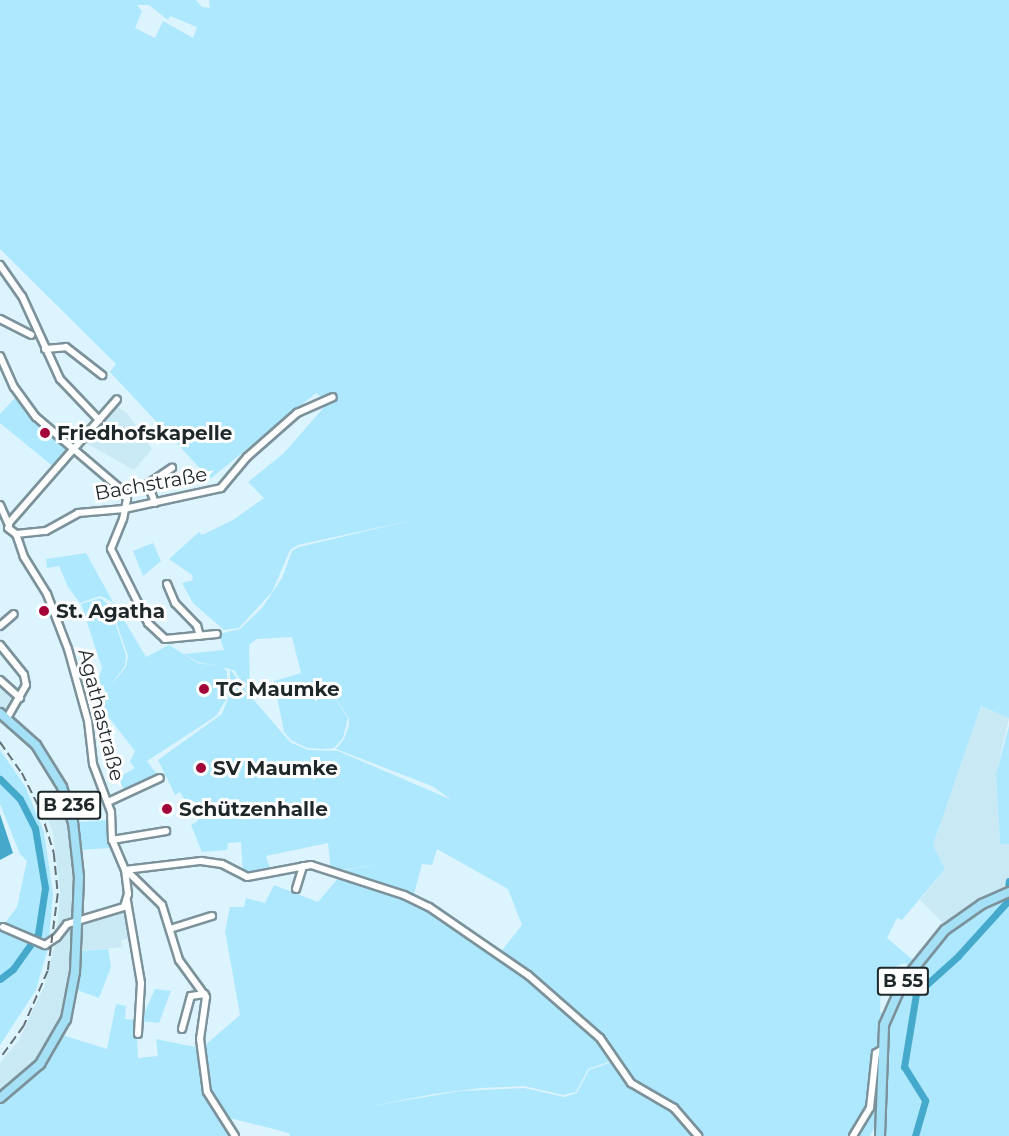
<!DOCTYPE html>
<meta charset="utf-8">
<style>
body{margin:0}
#map{position:relative;width:1009px;height:1136px;overflow:hidden;background:#dcf4fd;font-family:Montserrat,sans-serif}
div>[style]{position:absolute}
[style*='--x']{left:calc(var(--x)*1px);top:calc(var(--y)*1px);width:calc(var(--w)*1px);rotate:calc(var(--a)*1deg)}
.built>*{inset:0;background:#c9e9f5}
.green>*{inset:0;background:#aee8ff;transform-origin:0 0}
.water>*{inset:0;background:#45a9cb}
.river>*{height:7px;margin:-3.5px;padding:0 3.5px;transform-origin:3.5px;border-radius:3.5px;background:#45a9cb}
.roads{filter:drop-shadow(2px 0 #7c929a) drop-shadow(-2px 0 #7c929a) drop-shadow(0 2px #7c929a) drop-shadow(0 -2px #7c929a)}
.minor>*{height:6px;margin:-3px;padding:0 3px;transform-origin:3px;border-radius:3px;background:#fff}
.major>*{height:8px;margin:-4px;padding:0 4px;transform-origin:4px;border-radius:4px;background:#a4e1f7}
.rail>*{height:1.5px;margin-top:-0.75px;transform-origin:0;background:repeating-linear-gradient(90deg,#637177 0 9px,transparent 0 13.5px)}
.dots>*{width:16px;height:16px;translate:-50% -50%;box-sizing:border-box;border:3px solid #fff;border-radius:50%}
span{translate:-50% -50%;white-space:nowrap;text-align:center;line-height:1.15;-webkit-text-stroke:6px #fff;paint-order:stroke}
.shield-label span{padding:2px 4px;background:#fff;border:2px solid;border-radius:4px;-webkit-text-stroke-width:0}
.shield-label{font-size:18px;color:#1e272a;font-weight:700}
.poi-label{font-size:20px;color:#1e272a;font-weight:700}
.left{translate:0 -50%;text-align:left}
.street-label{font-size:20px;color:#1e272a}
</style>
<div id="map">
<div class="built">
<i style="clip-path:polygon(115px 405px,128px 414px,152px 449px,134px 470px,84px 442px)"></i>
<i style="clip-path:polygon(0 684px,16px 699px,6px 712px,0 709px)"></i>
<i style="clip-path:polygon(981px 706px,1009px 718px,996px 774px,1000px 844px,1009px 844px,1009px 889px,972px 906px,946px 926px,920px 900px,945px 869px,933px 845px)"></i>
<i style="clip-path:polygon(60px 789px,73px 838px,76px 889px,66px 1011px,43px 1057px,0 1096px,0 1063px,19px 1040px,44px 987px,56px 941px,60px 892px,53px 832px,38px 795px)"></i>
<i style="clip-path:polygon(126px 909px,133px 938px,121px 940px,122px 947px,81px 951px,82px 925px)"></i>
</div>
<div class="green">
<i style="clip-path:polygon(evenodd,0 0,196px 0,202px 7px,210px 8px,209px 0,1009px 0,1009px 718px,981px 706px,933px 845px,945px 869px,902px 920px,897px 918px,887px 938px,913px 960px,908px 967px,905px 963px,892px 968px,881px 983px,880px 1012px,885px 1014px,880px 1118px,870px 1136px,699px 1136px,674px 1107px,636px 1087px,597px 1033px,499px 954px,522px 925px,508px 889px,437px 849px,432px 865px,422px 864px,413px 898px,377px 882px,336px 871px,385px 864px,331px 871px,328px 843px,266px 856px,271px 872px,243px 875px,241px 842px,228px 843px,227px 850px,202px 852px,191px 825px,198px 821px,180px 792px,175px 795px,158px 760px,222px 714px,230px 693px,230px 669px,247px 692px,290px 742px,308px 750px,338px 751px,452px 800px,432px 786px,336px 749px,344px 739px,349px 726px,349px 718px,323px 680px,348px 718px,343px 738px,334px 748px,323px 749px,307px 748px,291px 740px,284px 732px,274px 681px,301px 673px,292px 637px,257px 639px,249px 645px,250px 694px,234px 670px,198px 662px,184px 654px,224px 650px,219px 634px,240px 629px,262px 608px,282px 578px,292px 551px,299px 547px,417px 519px,298px 545px,290px 550px,272px 592px,239px 628px,224px 630px,193px 603px,182px 583px,193px 580px,192px 575px,169px 559px,199px 532px,202px 535px,233px 520px,264px 498px,248px 482px,284px 453px,325px 406px,324px 402px,336px 397px,322px 398px,316px 393px,210px 479px,110px 372px,116px 364px,0 249px,0 0,137px 5px,149px 5px,168px 20px,170px 16px,197px 27px,193px 38px,163px 21px,155px 38px,135px 28px,142px 11px,137px 5px)"></i>
<i style="clip-path:polygon(17px 396px,70px 450px,55px 468px,0 423px,0 414px)"></i>
<i style="clip-path:polygon(153px 543px,161px 561px,143px 576px,133px 551px)"></i>
<i style="clip-path:polygon(86px 553px,113px 602px,100px 596px,80px 603px,68px 587px,59px 566px,47px 568px,46px 559px)"></i>
<i style="clip-path:polygon(100px 598px,109px 605px,126px 655px,125px 666px,108px 689px,126px 667px,128px 656px,110px 604px,114px 603px,146px 657px,169px 645px,198px 663px,223px 667px,227px 672px,227px 698px,216px 716px,147px 761px,159px 777px,125px 792px,118px 778px,135px 768px,130px 762px,135px 751px,93px 697px,102px 668px,81px 604px)"></i>
<i style="clip-path:polygon(1009px 726px,1009px 844px,1000px 844px,996px 774px)"></i>
<i style="clip-path:polygon(0 750px,25px 786px,44px 832px,53px 894px,48px 948px,36px 990px,0 1045px,0 930px,17px 907px,27px 861px,20px 854px,0 804px)"></i>
<i style="left:108px;top:820px;width:28px;height:31px;rotate:86deg"></i>
<i style="clip-path:polygon(340px 876px,377px 884px,431px 909px,527px 975px,596px 1034px,614px 1060px,588px 1069px,576px 1092px,563px 1095px,524px 1086px,481px 1088px,434px 1094px,371px 1106px,461px 1091px,524px 1088px,564px 1097px,577px 1093px,589px 1070px,615px 1061px,625px 1076px,673px 1108px,697px 1136px,290px 1136px,289px 1133px,222px 1116px,209px 1097px,203px 1047px,240px 1015px,225px 931px,230px 907px,244px 907px,246px 898px,265px 903px,274px 885px,318px 902px)"></i>
<i style="clip-path:polygon(1009px 895px,1009px 1136px,883px 1136px,887px 1023px,912px 971px,940px 938px,972px 913px)"></i>
<i style="clip-path:polygon(108px 949px,111px 967px,99px 998px,77px 990px,81px 951px)"></i>
<i style="clip-path:polygon(155px 989px,171px 991px,159px 1023px,141px 1021px)"></i>
<i style="clip-path:polygon(116px 1004px,126px 1006px,125px 1019px,136px 1020px,138px 1058px,158px 1056px,156px 1039px,200px 1048px,206px 1096px,234px 1136px,0 1136px,0 1102px,21px 1087px,51px 1055px,62px 1035px,107px 1049px)"></i>
</div>
<div class="water">
<i style="clip-path:polygon(0 814px,13px 853px,0 860px)"></i>
</div>
<div class="river">
<i style="--x:0;--y:779;--w:28;--a:45"></i>
<i style="--x:20;--y:799;--w:33;--a:63"></i>
<i style="--x:35;--y:828;--w:61;--a:80.5"></i>
<i style="--x:45;--y:888;--w:47;--a:98.7"></i>
<i style="--x:38;--y:934;--w:43;--a:125.5"></i>
<i style="--x:13;--y:969;--w:16;--a:142"></i>
<i style="--x:915;--y:1136;--w:37;--a:-74"></i>
<i style="--x:925;--y:1100;--w:39;--a:-122"></i>
<i style="--x:904;--y:1067;--w:74;--a:-80.7"></i>
<i style="--x:916;--y:994;--w:57;--a:-42.1"></i>
<i style="--x:958;--y:956;--w:73;--a:-47.8"></i>
<i style="--x:1007;--y:902;--w:21;--a:-85"></i>
</div>
<div class="roads">
<div class="minor">
<i style="--x:0;--y:265;--w:38;--a:55"></i>
<i style="--x:22;--y:296;--w:91;--a:65.4"></i>
<i style="--x:60;--y:379;--w:57;--a:46.4"></i>
<i style="--x:0;--y:319;--w:35;--a:27"></i>
<i style="--x:45;--y:349;--w:21;--a:-5"></i>
<i style="--x:66;--y:347;--w:46;--a:37.9"></i>
<i style="--x:0;--y:356;--w:34;--a:66"></i>
<i style="--x:14;--y:387;--w:37;--a:54"></i>
<i style="--x:36;--y:417;--w:116;--a:40.4"></i>
<i style="--x:124;--y:492;--w:8;--a:67"></i>
<i style="--x:127;--y:499;--w:20;--a:101"></i>
<i style="--x:123;--y:519;--w:32;--a:112"></i>
<i style="--x:111;--y:549;--w:83;--a:63.4"></i>
<i style="--x:148;--y:623;--w:23;--a:43"></i>
<i style="--x:165;--y:639;--w:52;--a:-5.5"></i>
<i style="--x:155;--y:503;--w:20;--a:-110"></i>
<i style="--x:148;--y:484;--w:29;--a:-34"></i>
<i style="--x:0;--y:505;--w:22;--a:66"></i>
<i style="--x:9;--y:523;--w:164;--a:-48.9"></i>
<i style="--x:16;--y:534;--w:30;--a:-6"></i>
<i style="--x:46;--y:531;--w:37;--a:-29"></i>
<i style="--x:78;--y:513;--w:46;--a:-5"></i>
<i style="--x:124;--y:509;--w:99;--a:-12.2"></i>
<i style="--x:221;--y:488;--w:40;--a:-50"></i>
<i style="--x:247;--y:457;--w:67;--a:-41.3"></i>
<i style="--x:297;--y:413;--w:39;--a:-24"></i>
<i style="--x:167;--y:584;--w:21;--a:67"></i>
<i style="--x:175;--y:603;--w:32;--a:46"></i>
<i style="--x:197;--y:626;--w:10;--a:73"></i>
<i style="--x:0;--y:626;--w:18;--a:-41"></i>
<i style="--x:0;--y:645;--w:38;--a:51"></i>
<i style="--x:24;--y:675;--w:10;--a:79"></i>
<i style="--x:26;--y:685;--w:38;--a:120"></i>
<i style="--x:0;--y:680;--w:27;--a:42"></i>
<i style="--x:108;--y:802;--w:57;--a:-24.8"></i>
<i style="--x:112;--y:840;--w:55;--a:-9.5"></i>
<i style="--x:125;--y:870;--w:77;--a:-6.8"></i>
<i style="--x:201;--y:861;--w:21;--a:8"></i>
<i style="--x:222;--y:864;--w:28;--a:27"></i>
<i style="--x:247;--y:877;--w:65;--a:-10.6"></i>
<i style="--x:311;--y:865;--w:98;--a:17.9"></i>
<i style="--x:404;--y:895;--w:28;--a:26"></i>
<i style="--x:429;--y:907;--w:120;--a:34.5"></i>
<i style="--x:528;--y:975;--w:96;--a:41.2"></i>
<i style="--x:600;--y:1038;--w:55;--a:55.4"></i>
<i style="--x:631;--y:1083;--w:50;--a:30.2"></i>
<i style="--x:674;--y:1108;--w:37;--a:49"></i>
<i style="--x:126;--y:870;--w:50;--a:44.2"></i>
<i style="--x:162;--y:905;--w:58;--a:72.8"></i>
<i style="--x:179;--y:960;--w:46;--a:53.9"></i>
<i style="--x:206;--y:997;--w:42;--a:98.1"></i>
<i style="--x:200;--y:1039;--w:53;--a:82.5"></i>
<i style="--x:207;--y:1092;--w:52;--a:57.5"></i>
<i style="--x:296;--y:889;--w:24;--a:-73"></i>
<i style="--x:127;--y:901;--w:83;--a:80.3"></i>
<i style="--x:141;--y:983;--w:51;--a:93.4"></i>
<i style="--x:3;--y:927;--w:46;--a:23.2"></i>
<i style="--x:45;--y:945;--w:14;--a:-34"></i>
<i style="--x:57;--y:937;--w:16;--a:-52"></i>
<i style="--x:67;--y:924;--w:59;--a:-16.6"></i>
<i style="--x:124;--y:907;--w:14;--a:-73"></i>
<i style="--x:128;--y:894;--w:24;--a:-97"></i>
<i style="--x:125;--y:870;--w:33;--a:-113"></i>
<i style="--x:112;--y:840;--w:28;--a:-92"></i>
<i style="--x:111;--y:812;--w:51;--a:-110.6"></i>
<i style="--x:93;--y:764;--w:43;--a:-96.6"></i>
<i style="--x:88;--y:721;--w:75;--a:-105.5"></i>
<i style="--x:68;--y:649;--w:59;--a:-110.9"></i>
<i style="--x:47;--y:594;--w:44;--a:-121.9"></i>
<i style="--x:24;--y:557;--w:24;--a:-109"></i>
<i style="--x:16;--y:534;--w:10;--a:-143"></i>
<i style="--x:170;--y:929;--w:44;--a:-17.2"></i>
<i style="--x:182;--y:1029;--w:34;--a:-75"></i>
<i style="--x:191;--y:996;--w:14;--a:-8"></i>
<i style="--x:853;--y:1136;--w:33;--a:-59"></i>
<i style="--x:870;--y:1108;--w:55;--a:-83.8"></i>
<i style="--x:876;--y:1053;--w:8;--a:-30"></i>
</div>
<div class="major">
<i style="--x:0;--y:713;--w:48;--a:41.6"></i>
<i style="--x:36;--y:745;--w:49;--a:58.2"></i>
<i style="--x:62;--y:787;--w:37;--a:73"></i>
<i style="--x:73;--y:822;--w:55;--a:83.8"></i>
<i style="--x:79;--y:877;--w:95;--a:92.4"></i>
<i style="--x:75;--y:972;--w:48;--a:100.8"></i>
<i style="--x:66;--y:1019;--w:52;--a:120"></i>
<i style="--x:40;--y:1064;--w:52;--a:139.6"></i>
<i style="--x:880;--y:1136;--w:111;--a:-87.9"></i>
<i style="--x:884;--y:1025;--w:47;--a:-66.2"></i>
<i style="--x:903;--y:982;--w:67;--a:-51.1"></i>
<i style="--x:945;--y:930;--w:45;--a:-35.1"></i>
<i style="--x:982;--y:904;--w:30;--a:-24"></i>
</div>
</div>
<div class="rail">
<i style="--x:0;--y:742;--w:38;--a:55"></i>
<i style="--x:22;--y:773;--w:42;--a:63.4"></i>
<i style="--x:41;--y:811;--w:44;--a:72.8"></i>
<i style="--x:54;--y:853;--w:41;--a:84.4"></i>
<i style="--x:58;--y:894;--w:78;--a:97.4"></i>
<i style="--x:48;--y:971;--w:60;--a:113.6"></i>
<i style="--x:24;--y:1026;--w:41;--a:126"></i>
</div>
<div class="dots">
<i style="left:45px;top:433px;background:#a30538"></i>
<i style="left:44px;top:611px;background:#a30538"></i>
<i style="left:204px;top:689px;background:#a30538"></i>
<i style="left:201px;top:768px;background:#a30538"></i>
<i style="left:167px;top:809px;background:#a30538"></i>
</div>
<div class="shield-label">
<span style="left:69px;top:805px">B 236</span>
<span style="left:903px;top:981px">B 55</span>
</div>
<div class="poi-label">
<span class="left" style="left:57px;top:433px">Friedhofskapelle</span>
<span class="left" style="left:56px;top:611px">St. Agatha</span>
<span class="left" style="left:216px;top:689px">TC Maumke</span>
<span class="left" style="left:213px;top:768px">SV Maumke</span>
<span class="left" style="left:179px;top:809px">Schützenhalle</span>
</div>
<div class="street-label">
<span style="left:151px;top:484px;rotate:-10deg">Bachstraße</span>
<span style="left:101px;top:715px;rotate:76deg">Agathastraße</span>
</div>
</div>
